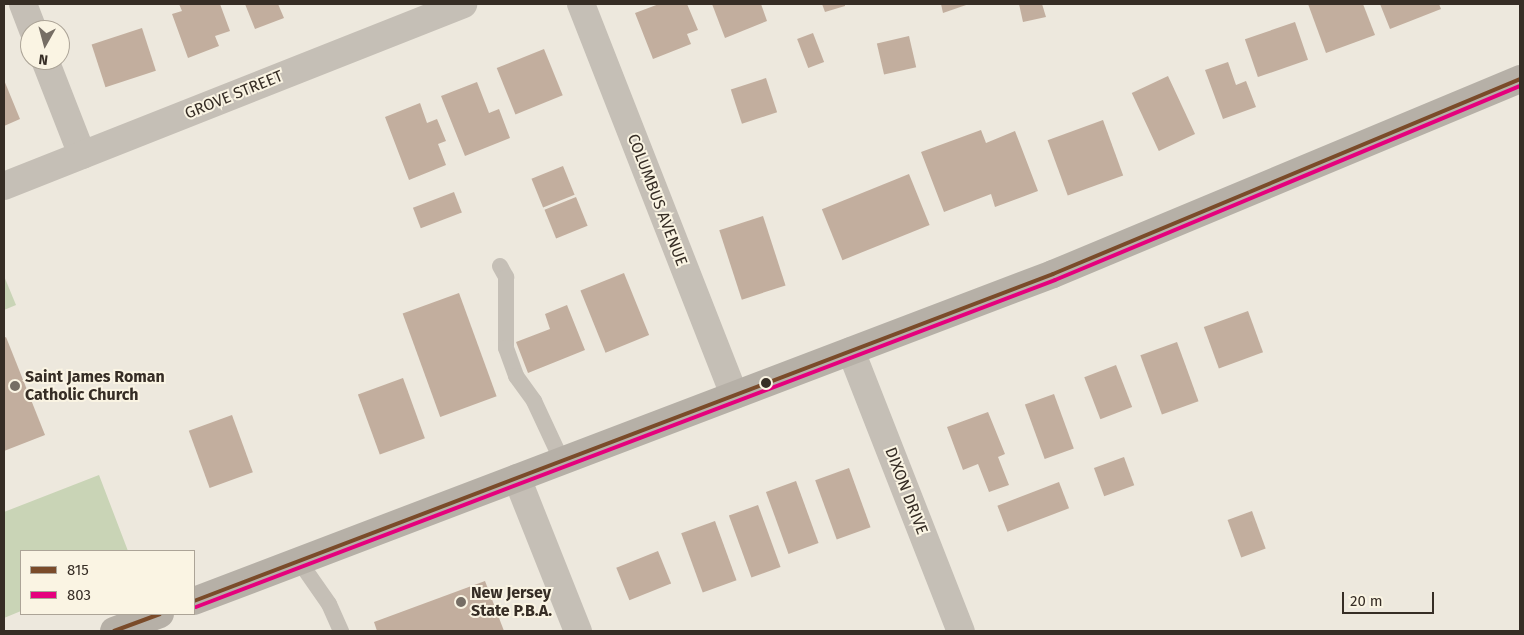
<!DOCTYPE html>
<style>
body{margin:0}
#map{position:relative;width:1524px;height:635px;overflow:hidden;background:#ede8dd;font-family:"Fira Sans",sans-serif}
div>[style]{position:absolute}
[style*='--x']{left:calc(var(--x)*1px);top:calc(var(--y)*1px);width:calc(var(--w)*1px);rotate:calc(var(--a)*1deg)}
.green>*{inset:0;background:#c9d4b6}
.building>*{inset:0;background:#c2ae9e;transform-origin:0 0}
.service>*{height:16px;margin:-8px;padding:0 8px;transform-origin:8px;border-radius:8px;background:#c5bfb6}
.minor>*{height:28px;margin:-14px;padding:0 14px;transform-origin:14px;border-radius:14px;background:#c5bfb6}
.secondary>*{height:28px;margin:-14px;padding:0 14px;transform-origin:14px;border-radius:14px;background:#b6b0a7}
.bus-1>*{height:4px;margin:-2px;padding:0 2px;transform-origin:2px;border-radius:2px;background:#7a4b2a}
.bus-2>*{height:4px;margin:-2px;padding:0 2px;transform-origin:2px;border-radius:2px;background:#e5007d}
.dots>*{width:14px;height:14px;translate:-50% -50%;box-sizing:border-box;border:2px solid #faf4e3;border-radius:50%}
span{translate:-50% -50%;white-space:nowrap;text-align:center;line-height:1.15;-webkit-text-stroke:4px #faf4e3;paint-order:stroke}
.street-label{font-size:16px;color:#362d25}
.poi-label{font-size:16px;color:#362d25;font-weight:700}
.left{translate:0 -50%;text-align:left}
.frame{position:absolute;inset:0;border:5px solid #362d25;pointer-events:none}
.legend{position:absolute;left:20px;top:550px;width:175px;height:65px;box-sizing:border-box;background:#faf4e3;border:1px solid #aca497;margin:0;padding:6px 9px;list-style:none;font-size:15px;color:#362d25}
.legend li{display:flex;align-items:center;gap:10px;height:25px}
.legend b{width:25px;border:1px solid #aca497}
.north{position:absolute;left:20px;top:20px;width:50px;height:50px;box-sizing:border-box;background:#faf4e3;border:1px solid #aca497;border-radius:50%;rotate:187deg;font-size:14px;font-weight:700;line-height:20px;text-align:center;color:#362d25}
.north::after{content:'';display:block;margin:auto;width:18px;height:22px;background:#766e65;clip-path:polygon(50% 0,100% 100%,50% 72%,0 100%)}
.scale{position:absolute;left:1342px;top:592px;width:92px;height:22px;box-sizing:border-box;border:2px solid #362d25;border-top:0;padding-left:6px;font-size:15px;line-height:18px;white-space:nowrap;color:#362d25;-webkit-text-stroke:4px #faf4e3;paint-order:stroke}
</style>
<div id="map">
<div class="green">
<i style="clip-path:polygon(4px 276px,16px 305px,4px 310px)"></i>
<i style="clip-path:polygon(99px 475px,128px 551px,21px 551px,21px 611px,4px 618px,4px 512px)"></i>
</div>
<div class="building">
<i style="clip-path:polygon(179px 4px,220px 4px,230px 31px,215px 36px,219px 46px,188px 58px,172px 14px,182px 11px)"></i>
<i style="clip-path:polygon(245px 4px,278px 4px,284px 18px,255px 29px)"></i>
<i style="clip-path:polygon(659px 4px,687px 4px,698px 30px,687px 34px,691px 44px,653px 59px,635px 13px)"></i>
<i style="clip-path:polygon(712px 4px,761px 4px,767px 21px,725px 38px)"></i>
<i style="clip-path:polygon(822px 4px,845px 4px,845px 6px,825px 12px)"></i>
<i style="clip-path:polygon(941px 4px,969px 4px,943px 13px)"></i>
<i style="clip-path:polygon(1019px 4px,1042px 4px,1046px 17px,1023px 22px)"></i>
<i style="clip-path:polygon(1308px 4px,1363px 4px,1375px 35px,1326px 53px)"></i>
<i style="clip-path:polygon(1380px 4px,1439px 4px,1441px 9px,1390px 29px)"></i>
<i style="left:1295px;top:22px;width:40px;height:53px;rotate:71deg"></i>
<i style="left:142px;top:28px;width:45px;height:53px;rotate:72deg"></i>
<i style="left:813px;top:33px;width:31px;height:17px;rotate:69deg"></i>
<i style="left:909px;top:36px;width:32px;height:33px;rotate:77deg"></i>
<i style="left:544px;top:49px;width:50px;height:51px;rotate:68deg"></i>
<i style="clip-path:polygon(1228px 62px,1236px 85px,1246px 81px,1256px 107px,1223px 119px,1205px 70px)"></i>
<i style="left:1168px;top:76px;width:64px;height:40px;rotate:65deg"></i>
<i style="left:766px;top:78px;width:36px;height:37px;rotate:72deg"></i>
<i style="clip-path:polygon(4px 80px,20px 119px,4px 126px)"></i>
<i style="clip-path:polygon(477px 82px,489px 113px,499px 109px,510px 138px,465px 156px,441px 96px)"></i>
<i style="clip-path:polygon(420px 103px,427px 123px,437px 119px,446px 141px,438px 144px,446px 165px,409px 180px,385px 117px)"></i>
<i style="left:1103px;top:120px;width:59px;height:59px;rotate:70deg"></i>
<i style="clip-path:polygon(981px 130px,986px 143px,1015px 131px,1038px 191px,995px 207px,991px 194px,944px 212px,921px 152px)"></i>
<i style="left:563px;top:166px;width:31px;height:34px;rotate:68deg"></i>
<i style="left:909px;top:174px;width:55px;height:94px;rotate:68deg"></i>
<i style="left:454px;top:192px;width:22px;height:44px;rotate:69deg"></i>
<i style="left:576px;top:197px;width:31px;height:34px;rotate:68deg"></i>
<i style="left:763px;top:216px;width:73px;height:46px;rotate:72deg"></i>
<i style="left:624px;top:273px;width:67px;height:47px;rotate:68deg"></i>
<i style="left:459px;top:293px;width:110px;height:60px;rotate:70deg"></i>
<i style="clip-path:polygon(567px 305px,585px 350px,528px 373px,516px 342px,550px 329px,545px 314px)"></i>
<i style="left:1248px;top:311px;width:44px;height:47px;rotate:70deg"></i>
<i style="clip-path:polygon(6px 337px,45px 435px,4px 451px,4px 338px)"></i>
<i style="left:1177px;top:342px;width:63px;height:39px;rotate:70deg"></i>
<i style="left:1116px;top:365px;width:45px;height:34px;rotate:69deg"></i>
<i style="left:403px;top:378px;width:64px;height:48px;rotate:70deg"></i>
<i style="left:1054px;top:394px;width:58px;height:31px;rotate:70deg"></i>
<i style="clip-path:polygon(988px 412px,1005px 454px,998px 457px,1009px 485px,989px 492px,978px 464px,963px 470px,947px 427px)"></i>
<i style="left:232px;top:415px;width:61px;height:46px;rotate:70deg"></i>
<i style="left:1124px;top:457px;width:30px;height:32px;rotate:70deg"></i>
<i style="left:849px;top:468px;width:63px;height:36px;rotate:70deg"></i>
<i style="left:796px;top:481px;width:66px;height:32px;rotate:70deg"></i>
<i style="left:1059px;top:482px;width:28px;height:66px;rotate:69deg"></i>
<i style="left:758px;top:505px;width:66px;height:31px;rotate:70deg"></i>
<i style="left:1252px;top:511px;width:40px;height:26px;rotate:70deg"></i>
<i style="left:715px;top:521px;width:63px;height:36px;rotate:70deg"></i>
<i style="left:658px;top:551px;width:35px;height:45px;rotate:68deg"></i>
<i style="clip-path:polygon(485px 581px,504px 631px,377px 631px,374px 622px)"></i>
</div>
<div class="service">
<i style="--x:500;--y:266;--w:13;--a:61"></i>
<i style="--x:506;--y:277;--w:71;--a:90"></i>
<i style="--x:506;--y:348;--w:30;--a:70"></i>
<i style="--x:516;--y:376;--w:31;--a:54"></i>
<i style="--x:534;--y:401;--w:66;--a:65"></i>
<i style="--x:299;--y:561;--w:52;--a:55.1"></i>
<i style="--x:329;--y:604;--w:30;--a:66"></i>
</div>
<div class="minor">
<i style="--x:23;--y:4;--w:28;--a:69"></i>
<i style="--x:581;--y:4;--w:420;--a:68.6"></i>
<i style="--x:45;--y:60;--w:102;--a:68.7"></i>
<i style="--x:4;--y:186;--w:494;--a:-21.6"></i>
<i style="--x:851;--y:351;--w:301;--a:68.6"></i>
<i style="--x:517;--y:478;--w:165;--a:68.3"></i>
</div>
<div class="secondary">
<i style="--x:194;--y:601;--w:919;--a:-20.84"></i>
<i style="--x:1053;--y:274;--w:506;--a:-22.66"></i>
<i style="--x:114;--y:631;--w:49;--a:-20.3"></i>
</div>
<div class="bus-1">
<i style="--x:194;--y:601;--w:919;--a:-20.84"></i>
<i style="--x:1053;--y:274;--w:506;--a:-22.66"></i>
<i style="--x:114;--y:631;--w:49;--a:-20.3"></i>
</div>
<div class="bus-2">
<i style="--x:196;--y:607;--w:919;--a:-20.84"></i>
<i style="--x:1055;--y:280;--w:504;--a:-22.65"></i>
</div>
<div class="dots">
<i style="left:766px;top:383px;background:#362d25"></i>
<i style="left:15px;top:386px;background:#766e65"></i>
<i style="left:461px;top:602px;background:#766e65"></i>
</div>
<div class="street-label">
<span style="left:234px;top:95px;rotate:-22deg">GROVE STREET</span>
<span style="left:657px;top:200px;rotate:69deg">COLUMBUS AVENUE</span>
<span style="left:906px;top:491px;rotate:69deg">DIXON DRIVE</span>
</div>
<div class="poi-label">
<span class="left" style="left:25px;top:386px">Saint James Roman<br>Catholic Church</span>
<span class="left" style="left:471px;top:602px">New Jersey<br>State P.B.A.</span>
</div>
<div class="frame"></div>
<ul class="legend">
<li><b style="height:6px;background:#7a4b2a"></b>815</li>
<li><b style="height:6px;background:#e5007d"></b>803</li>
</ul>
<div class="north">N</div>
<div class="scale">20 m</div>
</div>
